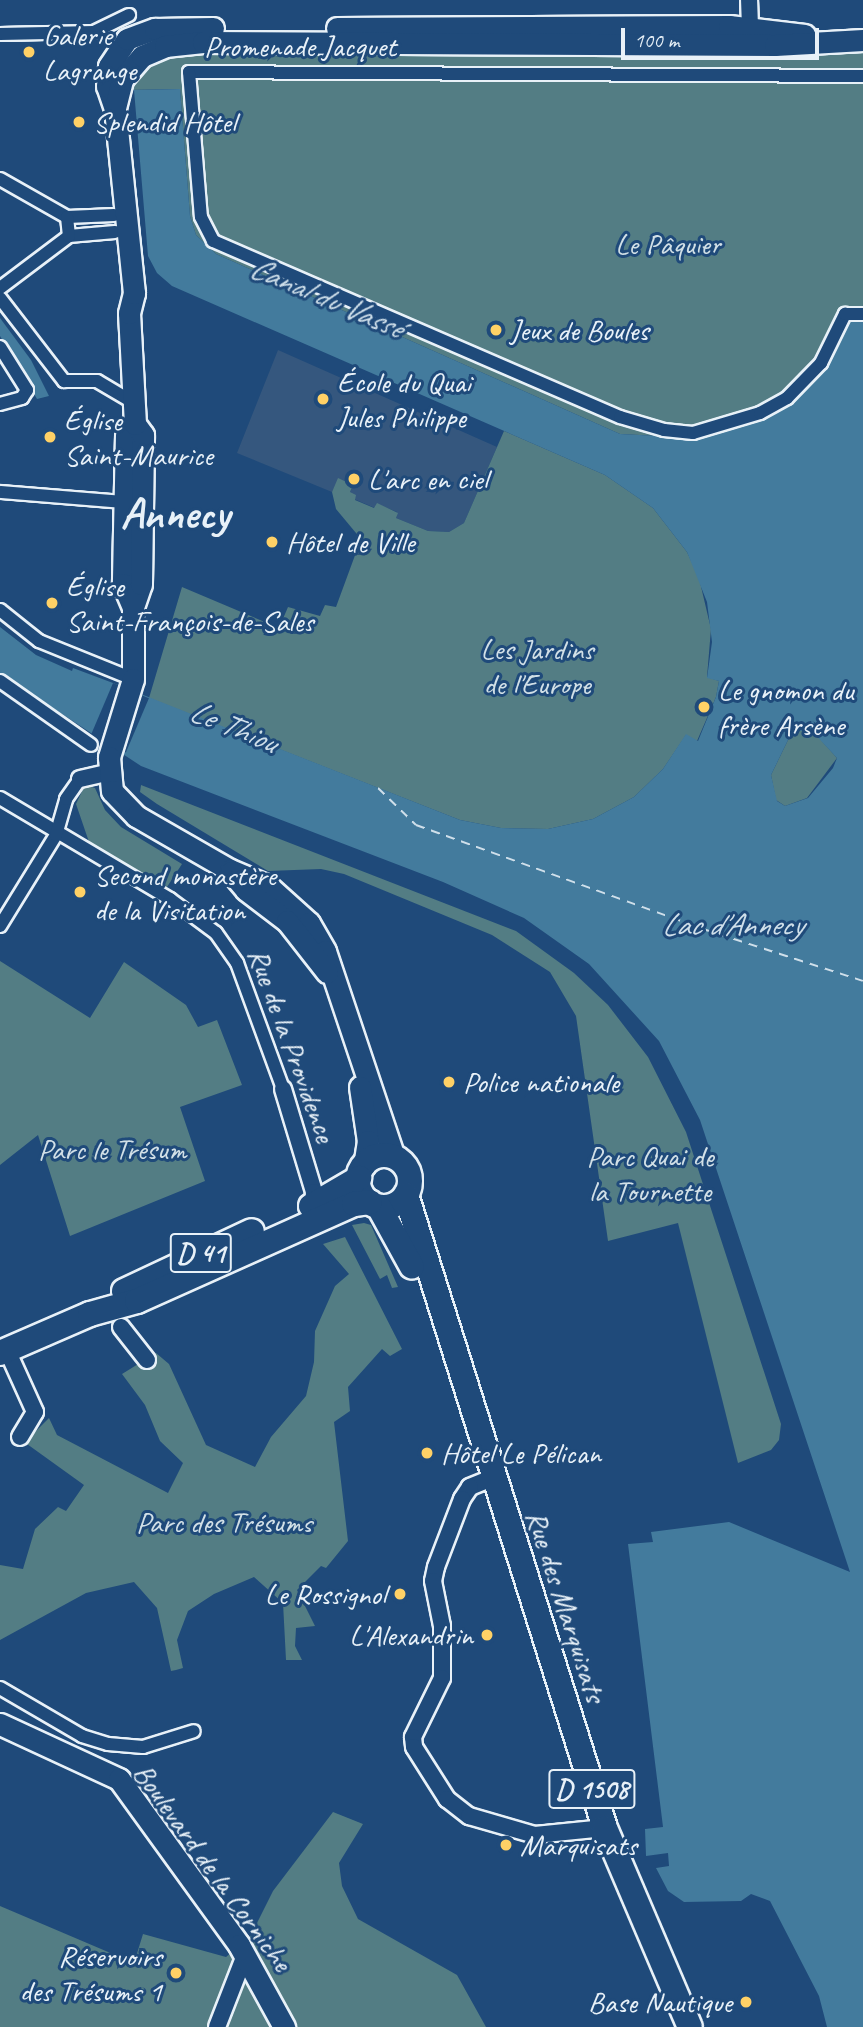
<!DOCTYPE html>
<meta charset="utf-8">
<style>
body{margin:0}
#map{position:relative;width:863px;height:2027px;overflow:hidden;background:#1f4a7a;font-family:Caveat,sans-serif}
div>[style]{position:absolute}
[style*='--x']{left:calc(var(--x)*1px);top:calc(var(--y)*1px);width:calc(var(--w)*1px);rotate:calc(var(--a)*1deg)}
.built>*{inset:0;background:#35577e}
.green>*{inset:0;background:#537d84}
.water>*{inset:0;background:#437b9d}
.pier>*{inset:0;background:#1f4a7a;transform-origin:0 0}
.ferry>*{height:2px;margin-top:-1px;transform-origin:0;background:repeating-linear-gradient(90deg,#cfdfea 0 9px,transparent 0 16px)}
.roads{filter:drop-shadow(2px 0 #e8f1f8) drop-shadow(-2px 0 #e8f1f8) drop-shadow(0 2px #e8f1f8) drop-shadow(0 -2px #e8f1f8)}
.pedestrian>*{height:12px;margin:-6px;padding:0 6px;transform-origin:6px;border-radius:6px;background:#1f4a7a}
.minor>*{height:16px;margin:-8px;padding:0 8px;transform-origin:8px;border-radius:8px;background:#1f4a7a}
.secondary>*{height:21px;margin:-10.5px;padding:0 10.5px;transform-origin:10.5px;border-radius:10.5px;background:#1f4a7a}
.primary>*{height:24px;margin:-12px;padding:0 12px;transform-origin:12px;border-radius:12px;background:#1f4a7a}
.primary>.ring{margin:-12px;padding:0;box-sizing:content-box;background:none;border:24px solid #1f4a7a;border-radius:50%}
.dots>*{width:19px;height:19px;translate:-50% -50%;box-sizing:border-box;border:4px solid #1f4a7a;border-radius:50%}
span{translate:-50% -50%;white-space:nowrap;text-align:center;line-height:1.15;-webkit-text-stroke:6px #1f4a7a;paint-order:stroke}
.shield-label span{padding:2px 5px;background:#1f4a7a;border:2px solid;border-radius:5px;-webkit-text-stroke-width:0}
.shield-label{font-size:28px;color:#e8f1f8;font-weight:700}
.poi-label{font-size:30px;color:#e8f1f8}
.left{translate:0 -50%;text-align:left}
.right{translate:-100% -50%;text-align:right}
.street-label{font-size:30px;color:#e8f1f8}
.park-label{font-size:30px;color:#d2e0e7}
.water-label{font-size:32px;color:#cfdfea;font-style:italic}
.town-label{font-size:44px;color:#e8f1f8;font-weight:700}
.scale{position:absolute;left:621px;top:28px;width:198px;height:32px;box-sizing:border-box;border:4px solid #e8f1f8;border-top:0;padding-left:9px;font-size:21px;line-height:24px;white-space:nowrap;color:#e8f1f8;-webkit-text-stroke:5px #1f4a7a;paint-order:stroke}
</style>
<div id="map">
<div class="built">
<i style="clip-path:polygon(278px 350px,497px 447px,464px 523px,449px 532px,428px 531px,396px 518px,397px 512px,377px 504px,375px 508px,354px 499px,350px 492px,353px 485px,339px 479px,332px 492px,237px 453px)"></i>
</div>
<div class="green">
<i style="clip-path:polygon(863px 49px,863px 321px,850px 321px,826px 367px,788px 404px,763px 419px,697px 438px,620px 434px,216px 254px,196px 235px,190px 216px,180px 89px,127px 90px,149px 66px,179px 52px)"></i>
<i style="clip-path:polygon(504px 431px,605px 475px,653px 508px,687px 552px,699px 578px,711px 629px,707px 677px,719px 681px,716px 697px,697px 741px,686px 735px,663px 769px,634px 797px,593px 819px,548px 829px,501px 828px,460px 820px,149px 698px,182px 587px,279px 628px,288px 607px,320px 616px,325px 605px,336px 607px,361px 539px,336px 509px,332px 492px,338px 478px,353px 485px,350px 492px,356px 495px,355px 500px,374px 508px,377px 503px,398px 513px,396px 518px,428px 531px,449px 532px,464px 523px)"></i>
<i style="clip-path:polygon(811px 729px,837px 758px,807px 798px,785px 806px,776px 800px,771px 775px,788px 740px,798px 731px)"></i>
<i style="clip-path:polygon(85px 785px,95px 788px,105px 810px,121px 827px,182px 864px,165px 890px,89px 842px,76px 804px)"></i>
<i style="clip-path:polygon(141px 785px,516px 931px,574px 973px,608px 1005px,648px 1057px,686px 1132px,781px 1424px,779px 1440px,771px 1450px,738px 1463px,678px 1223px,608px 1241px,576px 1016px,550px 972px,492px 935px,344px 874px,321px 869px,268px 871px,157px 804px,140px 792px)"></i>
<i style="clip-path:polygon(0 961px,90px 1018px,124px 962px,186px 1005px,198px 1027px,217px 1020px,242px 1085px,180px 1107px,205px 1181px,70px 1236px,38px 1135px,0 1165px)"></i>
<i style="clip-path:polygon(364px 1223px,371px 1225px,398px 1287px,392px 1288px,387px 1275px,380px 1279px,352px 1225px)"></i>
<i style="clip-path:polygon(345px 1237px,402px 1349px,390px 1356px,382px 1349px,348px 1387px,350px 1411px,334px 1422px,348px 1541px,326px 1568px,321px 1566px,297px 1590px,315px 1626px,296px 1628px,295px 1646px,302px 1660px,286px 1660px,283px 1603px,254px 1577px,214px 1594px,188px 1611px,177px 1640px,183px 1668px,176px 1670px,171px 1671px,157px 1608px,134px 1582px,86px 1593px,0 1640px,0 1565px,23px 1569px,35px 1529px,58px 1507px,66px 1511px,84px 1485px,27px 1444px,33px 1434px,49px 1418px,57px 1435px,168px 1493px,183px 1463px,160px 1441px,145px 1405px,122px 1374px,156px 1353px,169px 1364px,206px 1445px,255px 1467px,271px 1437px,306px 1396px,314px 1362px,315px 1331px,335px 1286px,349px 1274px,323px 1244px)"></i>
<i style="clip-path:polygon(333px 1812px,363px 1824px,339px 1863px,342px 1886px,358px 1919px,457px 1975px,486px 2027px,0 2027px,0 1906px,134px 1963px,143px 1934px,226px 1957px,250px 1937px,273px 1891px)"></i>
</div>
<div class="water">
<i style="clip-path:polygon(evenodd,180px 89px,190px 216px,196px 235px,216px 254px,620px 434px,697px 438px,763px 419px,808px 387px,826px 367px,850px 321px,863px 321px,863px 2027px,827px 2027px,819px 1996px,770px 1901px,751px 1894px,741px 1901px,684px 1902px,668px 1891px,656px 1868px,669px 1866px,668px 1853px,646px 1856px,645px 1829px,663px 1827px,628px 1544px,653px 1542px,651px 1532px,729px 1522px,850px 1572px,700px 1120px,659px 1041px,589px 964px,524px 918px,443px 882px,141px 766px,0 673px,0 627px,36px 655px,72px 671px,73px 668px,113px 683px,460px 820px,501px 828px,548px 829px,593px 819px,634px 797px,663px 769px,686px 734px,698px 741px,716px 697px,719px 681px,707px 678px,712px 642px,707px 602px,687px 552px,653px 508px,605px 475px,172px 286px,157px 273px,148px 256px,134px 90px,180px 89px,811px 730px,837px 758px,833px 768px,808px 798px,785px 806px,777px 801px,771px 775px,788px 740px,798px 731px,811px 730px)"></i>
<i style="clip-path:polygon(0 318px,31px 360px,49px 396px,37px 399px,0 336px)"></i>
</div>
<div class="pier">
<i style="left:113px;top:683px;width:39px;height:59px;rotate:23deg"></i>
</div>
<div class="ferry">
<i style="--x:378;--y:788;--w:53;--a:44.2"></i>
<i style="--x:416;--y:825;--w:305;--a:19.9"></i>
<i style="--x:703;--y:929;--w:168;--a:18"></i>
</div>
<div class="roads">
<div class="pedestrian">
<i style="--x:0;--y:34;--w:94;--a:-1.2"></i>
<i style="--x:94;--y:32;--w:39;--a:-26"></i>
<i style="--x:863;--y:76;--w:674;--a:-179.66"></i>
<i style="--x:189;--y:72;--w:145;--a:85.3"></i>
<i style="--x:201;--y:217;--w:27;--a:63"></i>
<i style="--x:213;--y:241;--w:443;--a:23.4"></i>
<i style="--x:620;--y:417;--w:46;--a:16.5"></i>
<i style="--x:664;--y:430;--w:29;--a:6"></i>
<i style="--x:693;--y:433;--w:70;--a:-16.6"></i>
<i style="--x:760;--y:413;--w:31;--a:-29"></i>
<i style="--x:787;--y:398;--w:49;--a:-45.8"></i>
<i style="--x:821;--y:363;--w:55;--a:-63.9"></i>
<i style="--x:845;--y:314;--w:18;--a:0"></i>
<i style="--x:0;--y:179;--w:77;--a:29.6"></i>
<i style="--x:67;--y:217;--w:47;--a:-2.4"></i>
<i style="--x:69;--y:236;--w:46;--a:-5"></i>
<i style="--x:0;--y:288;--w:86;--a:-37"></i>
<i style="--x:69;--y:236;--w:19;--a:-96"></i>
<i style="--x:0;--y:298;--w:105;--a:52.4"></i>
<i style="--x:64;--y:381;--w:33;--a:0"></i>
<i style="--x:97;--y:381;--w:43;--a:30.7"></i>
<i style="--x:0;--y:347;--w:51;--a:57.9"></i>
<i style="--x:27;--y:390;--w:9;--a:122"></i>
<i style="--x:22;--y:398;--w:23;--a:165"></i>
<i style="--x:0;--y:492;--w:124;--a:4.6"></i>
<i style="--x:0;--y:610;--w:50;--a:38.5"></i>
<i style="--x:39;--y:641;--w:101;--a:22"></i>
<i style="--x:0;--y:681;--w:111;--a:35.1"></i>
<i style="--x:0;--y:798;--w:198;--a:30.7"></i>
<i style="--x:170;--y:899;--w:57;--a:36.5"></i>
<i style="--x:216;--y:933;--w:37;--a:55"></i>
<i style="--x:237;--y:963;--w:134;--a:69.9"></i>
<i style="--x:0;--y:926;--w:107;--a:-58.4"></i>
<i style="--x:56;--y:835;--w:37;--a:-74"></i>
<i style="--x:66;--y:799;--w:24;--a:-55"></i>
<i style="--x:0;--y:1688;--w:95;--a:30.3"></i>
<i style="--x:82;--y:1736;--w:27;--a:17"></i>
<i style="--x:108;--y:1744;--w:35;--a:5"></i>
<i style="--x:143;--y:1747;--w:53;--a:-17.4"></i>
</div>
<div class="minor">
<i style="--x:743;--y:36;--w:11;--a:-52"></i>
<i style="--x:750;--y:27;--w:27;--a:-92"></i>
<i style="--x:80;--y:779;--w:28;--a:-13"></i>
<i style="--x:283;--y:1089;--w:108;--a:73.2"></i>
<i style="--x:314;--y:1192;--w:18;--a:93"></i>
<i style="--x:121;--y:1327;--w:42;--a:51.8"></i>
<i style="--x:7;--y:1350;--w:68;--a:65.7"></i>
<i style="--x:35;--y:1412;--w:29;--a:121"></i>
<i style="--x:492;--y:1478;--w:24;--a:158"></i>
<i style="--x:470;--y:1487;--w:14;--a:124"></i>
<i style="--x:462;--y:1499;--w:73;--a:110.9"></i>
<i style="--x:436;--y:1567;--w:14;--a:102"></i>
<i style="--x:433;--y:1581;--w:46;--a:78.7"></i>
<i style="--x:442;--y:1626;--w:52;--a:90"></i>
<i style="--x:442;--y:1678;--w:66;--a:116.2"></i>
<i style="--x:413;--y:1737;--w:10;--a:84"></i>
<i style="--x:414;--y:1747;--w:62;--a:57.6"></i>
<i style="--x:447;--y:1799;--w:28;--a:38"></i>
<i style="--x:469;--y:1816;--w:69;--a:16.1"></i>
<i style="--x:535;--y:1835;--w:70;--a:-5.7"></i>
<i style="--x:217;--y:2027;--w:77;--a:-68.7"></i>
</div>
<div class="secondary">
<i style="--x:337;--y:28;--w:392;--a:-0.3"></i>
<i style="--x:729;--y:26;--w:76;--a:6.8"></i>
<i style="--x:114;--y:106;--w:21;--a:-109"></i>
<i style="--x:107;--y:86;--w:20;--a:-84"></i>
<i style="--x:109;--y:66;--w:32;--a:-56"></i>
<i style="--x:127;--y:39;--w:30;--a:-20"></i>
<i style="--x:155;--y:29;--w:58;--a:-1"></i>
<i style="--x:135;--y:424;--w:14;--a:129"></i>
<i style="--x:126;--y:435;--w:149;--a:91.2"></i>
<i style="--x:123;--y:584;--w:25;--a:67"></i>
<i style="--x:133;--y:607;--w:72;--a:90"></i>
<i style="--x:133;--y:679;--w:82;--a:107.1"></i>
<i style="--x:109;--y:757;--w:34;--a:85"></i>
<i style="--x:112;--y:791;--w:35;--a:46"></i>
<i style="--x:136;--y:816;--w:108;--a:29.9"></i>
<i style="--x:230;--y:870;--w:41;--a:22.8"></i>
<i style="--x:268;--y:886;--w:55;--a:42.1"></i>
<i style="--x:309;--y:923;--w:32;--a:60"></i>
<i style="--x:325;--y:951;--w:217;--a:71.5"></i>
<i style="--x:133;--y:607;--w:24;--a:-71"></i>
<i style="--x:141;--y:584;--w:149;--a:-89.2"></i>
<i style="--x:143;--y:435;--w:14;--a:-126"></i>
<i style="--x:135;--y:424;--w:111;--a:-93.1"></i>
<i style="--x:129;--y:313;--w:21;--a:-76"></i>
<i style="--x:134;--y:293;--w:186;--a:-95.9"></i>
<i style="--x:115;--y:108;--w:30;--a:-76"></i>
<i style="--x:122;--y:79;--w:30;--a:-49"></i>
<i style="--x:142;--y:56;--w:25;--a:-23"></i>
<i style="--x:165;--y:46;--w:38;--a:-6"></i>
<i style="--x:203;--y:42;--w:572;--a:0.3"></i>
<i style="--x:775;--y:45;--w:88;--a:-3.3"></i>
<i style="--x:231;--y:872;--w:23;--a:50"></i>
<i style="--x:246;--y:890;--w:51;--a:37.1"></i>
<i style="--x:287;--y:921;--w:65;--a:51.9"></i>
<i style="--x:360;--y:1087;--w:55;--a:81.6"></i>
<i style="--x:368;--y:1141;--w:25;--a:99"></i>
<i style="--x:0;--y:1724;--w:131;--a:24.8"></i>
<i style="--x:119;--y:1779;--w:205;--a:54.1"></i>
<i style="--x:239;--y:1945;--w:94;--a:61.2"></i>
</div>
<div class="primary">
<i class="ring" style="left:358px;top:1155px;width:28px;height:28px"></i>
<i style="--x:406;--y:1195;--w:664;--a:72.55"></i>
<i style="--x:605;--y:1828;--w:216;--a:66.9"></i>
<i style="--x:311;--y:1206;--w:56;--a:-30.3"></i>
<i style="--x:379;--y:1207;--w:68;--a:61.2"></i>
<i style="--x:124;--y:1291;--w:141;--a:-25.1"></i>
<i style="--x:0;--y:1353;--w:98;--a:-23.4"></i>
<i style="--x:90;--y:1314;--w:49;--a:-15.5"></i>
<i style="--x:137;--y:1301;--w:238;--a:-24.1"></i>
<i style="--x:354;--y:1204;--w:16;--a:-7"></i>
</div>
</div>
<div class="dots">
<i style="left:29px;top:52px;background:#ffd166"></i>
<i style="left:79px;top:122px;background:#ffd166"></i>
<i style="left:496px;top:330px;background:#ffd166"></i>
<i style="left:323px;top:399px;background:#ffd166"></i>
<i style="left:50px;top:437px;background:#ffd166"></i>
<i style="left:354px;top:479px;background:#ffd166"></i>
<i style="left:272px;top:542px;background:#ffd166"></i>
<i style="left:52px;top:603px;background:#ffd166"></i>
<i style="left:704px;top:707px;background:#ffd166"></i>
<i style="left:80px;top:892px;background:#ffd166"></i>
<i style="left:449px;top:1082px;background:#ffd166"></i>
<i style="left:427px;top:1453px;background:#ffd166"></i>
<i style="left:400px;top:1594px;background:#ffd166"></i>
<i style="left:487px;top:1635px;background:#ffd166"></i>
<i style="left:506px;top:1845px;background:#ffd166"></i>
<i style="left:176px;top:1973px;background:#ffd166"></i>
<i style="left:746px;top:2002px;background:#ffd166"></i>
</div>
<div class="shield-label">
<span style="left:201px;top:1253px">D 41</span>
<span style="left:592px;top:1789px">D 1508</span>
</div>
<div class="poi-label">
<span class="left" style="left:43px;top:52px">Galerie<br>Lagrange</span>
<span class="left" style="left:93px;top:122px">Splendid Hôtel</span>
<span class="left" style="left:510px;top:330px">Jeux de Boules</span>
<span class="left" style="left:337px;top:399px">École du Quai<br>Jules Philippe</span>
<span class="left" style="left:64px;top:437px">Église<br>Saint-Maurice</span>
<span class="left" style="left:368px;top:479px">L'arc en ciel</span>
<span class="left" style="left:286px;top:542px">Hôtel de Ville</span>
<span class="left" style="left:66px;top:603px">Église<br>Saint-François-de-Sales</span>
<span class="left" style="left:718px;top:707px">Le gnomon du<br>frère Arsène</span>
<span class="left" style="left:94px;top:892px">Second monastère<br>de la Visitation</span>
<span class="left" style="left:463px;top:1082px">Police nationale</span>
<span class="left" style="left:441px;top:1453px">Hôtel Le Pélican</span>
<span class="right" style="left:386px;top:1594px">Le Rossignol</span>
<span class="right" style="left:473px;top:1635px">L'Alexandrin</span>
<span class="left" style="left:520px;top:1845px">Marquisats</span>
<span class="right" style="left:162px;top:1973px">Réservoirs<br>des Trésums 1</span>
<span class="right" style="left:732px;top:2002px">Base Nautique</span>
</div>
<div class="street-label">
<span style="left:300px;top:46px">Promenade Jacquet</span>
<span style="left:292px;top:1045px;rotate:70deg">Rue de la Providence</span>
<span style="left:566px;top:1606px;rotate:72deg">Rue des Marquisats</span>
<span style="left:213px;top:1867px;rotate:54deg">Boulevard de la Corniche</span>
</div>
<div class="park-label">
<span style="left:668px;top:244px">Le Pâquier</span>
<span style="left:537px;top:666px">Les Jardins<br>de l'Europe</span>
<span style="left:112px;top:1149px">Parc le Trésum</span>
<span style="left:650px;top:1173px">Parc Quai de<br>la Tournette</span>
<span style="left:224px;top:1522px">Parc des Trésums</span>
</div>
<div class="water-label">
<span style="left:326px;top:298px;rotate:23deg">Canal du Vassé</span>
<span style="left:233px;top:727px;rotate:22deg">Le Thiou</span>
<span style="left:732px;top:925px">Lac d'Annecy</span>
</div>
<div class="town-label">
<span style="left:175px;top:514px">Annecy</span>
</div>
<div class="scale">100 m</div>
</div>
